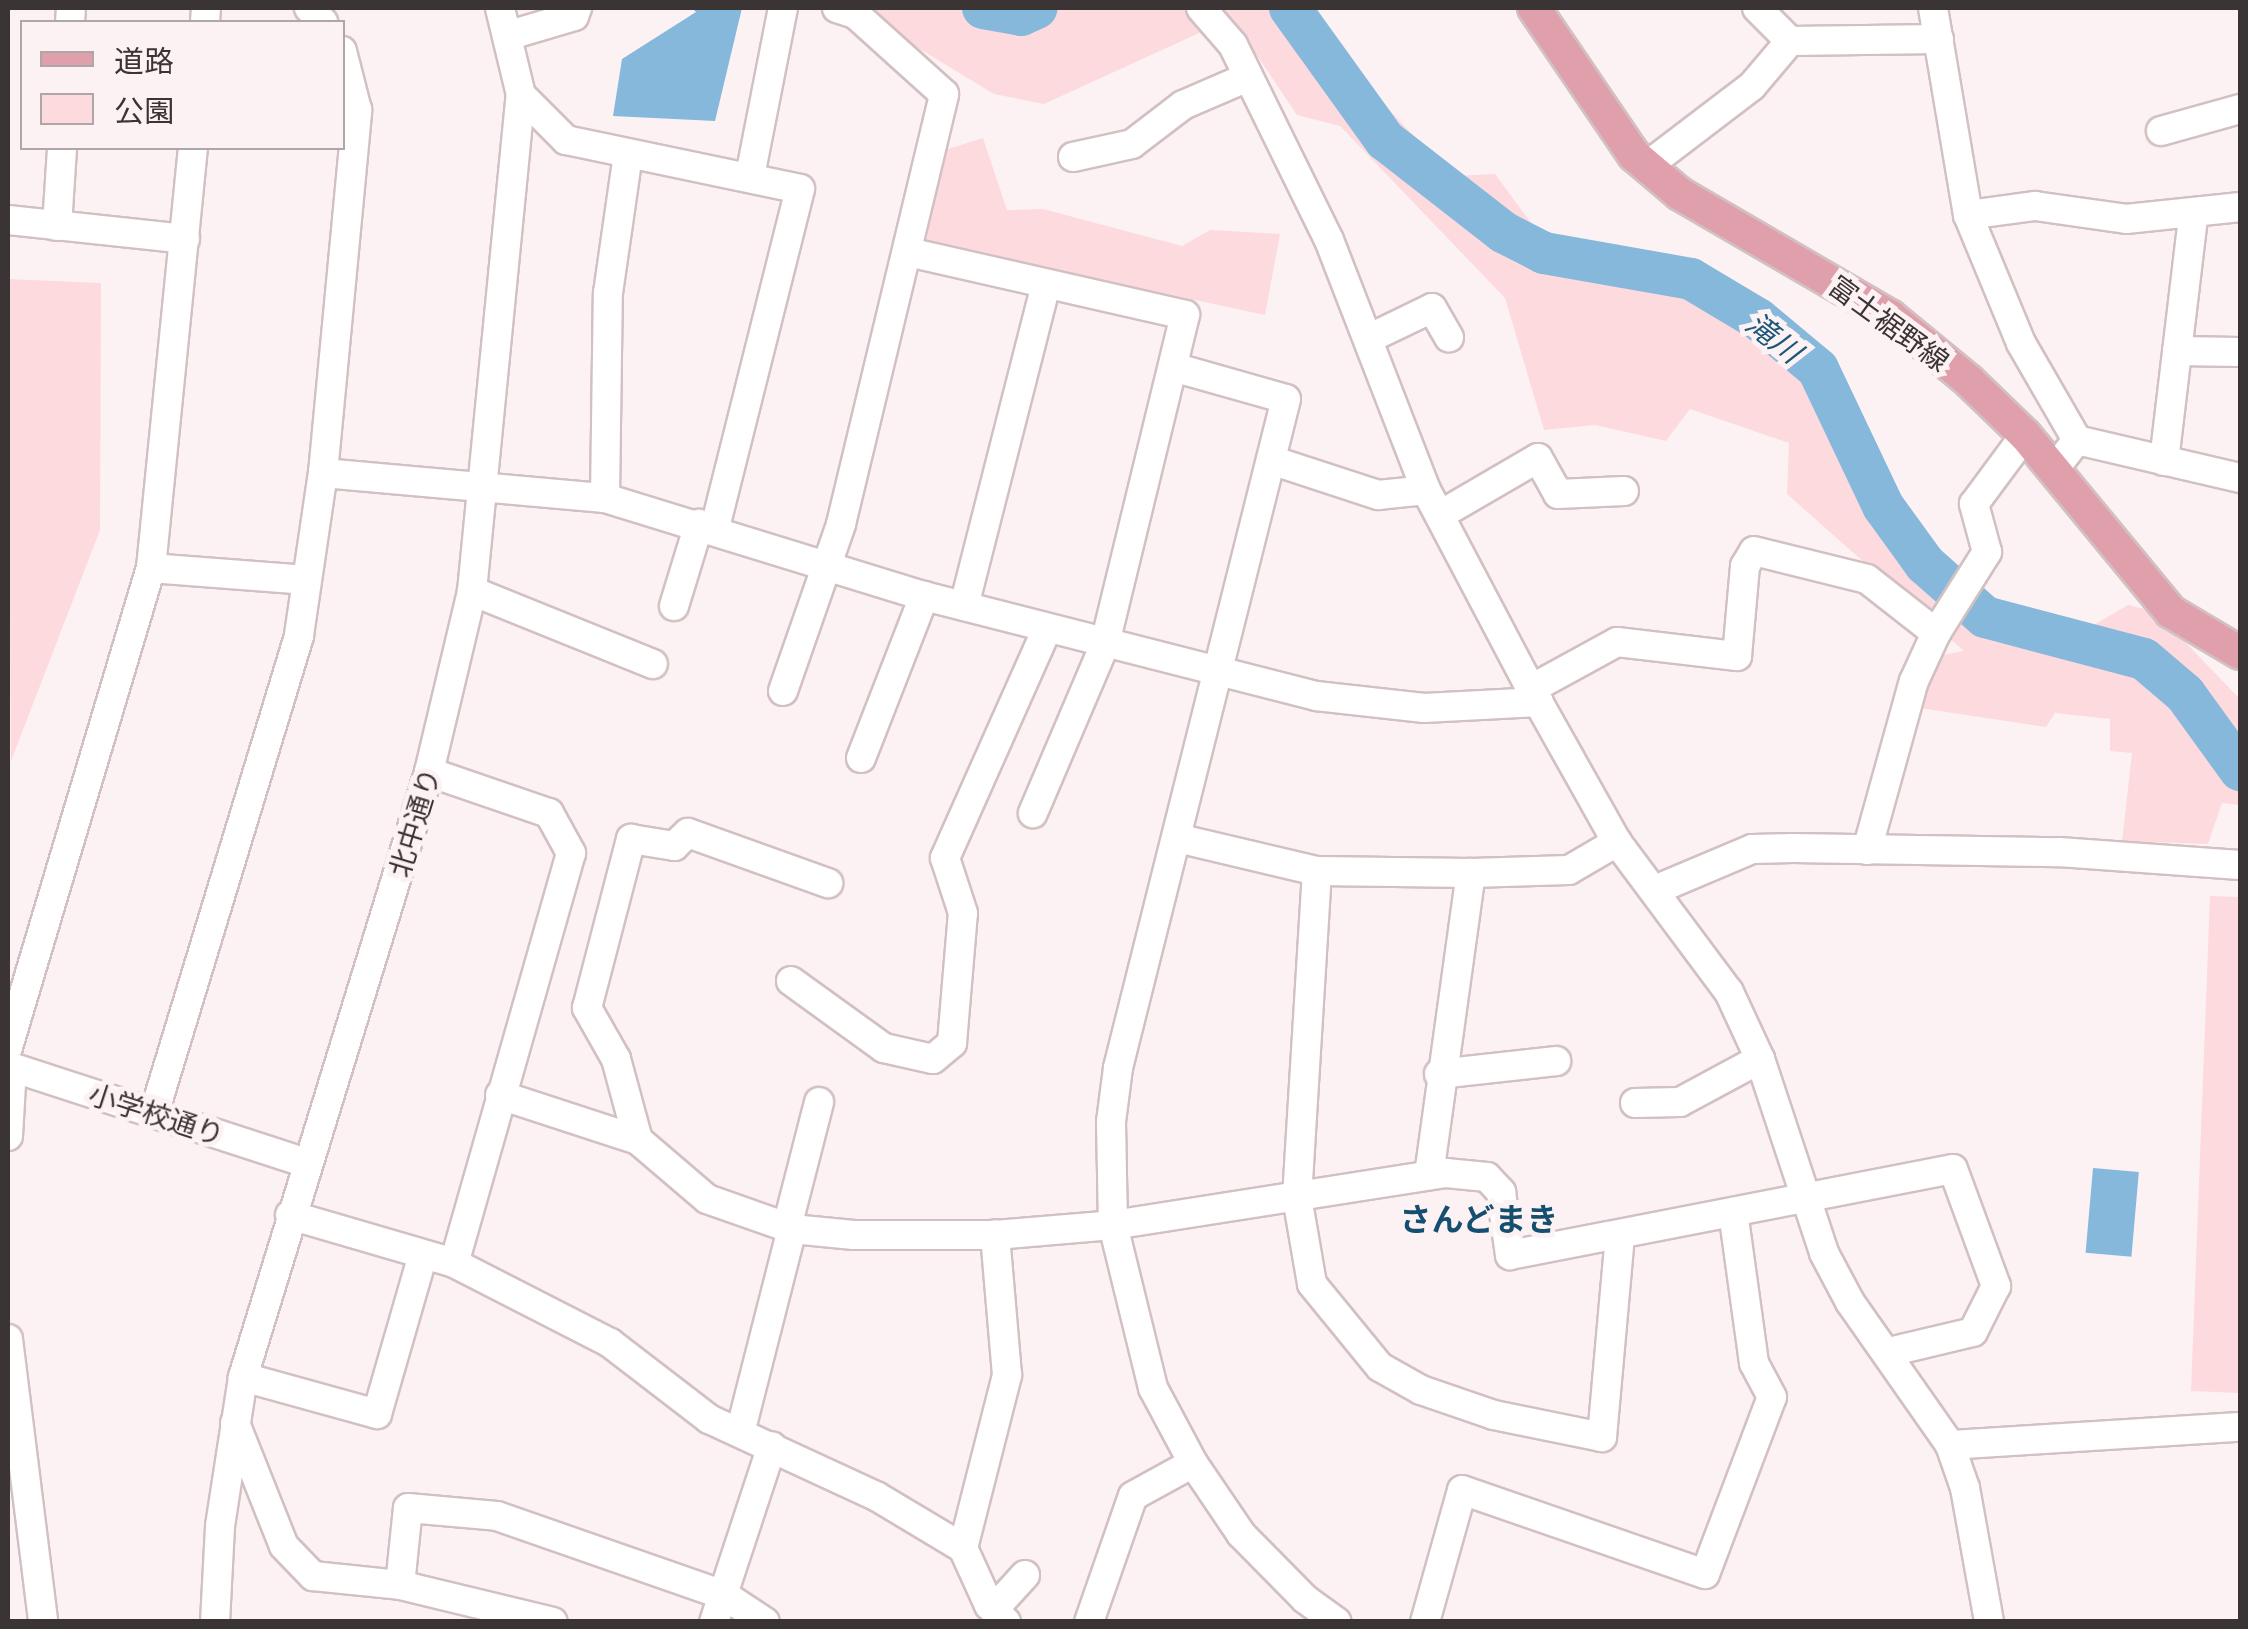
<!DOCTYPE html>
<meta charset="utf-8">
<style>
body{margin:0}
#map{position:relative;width:2248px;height:1629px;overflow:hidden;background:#fdf2f3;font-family:Georgia,"Noto Sans JP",serif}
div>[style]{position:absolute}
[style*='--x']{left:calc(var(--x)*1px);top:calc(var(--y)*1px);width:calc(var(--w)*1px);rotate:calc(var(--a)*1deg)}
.green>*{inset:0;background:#fddade}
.water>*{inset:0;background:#85b8da;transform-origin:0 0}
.river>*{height:42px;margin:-21px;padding:0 21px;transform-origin:21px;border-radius:21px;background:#85b8da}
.roads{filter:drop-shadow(2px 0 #d2c0c2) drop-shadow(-2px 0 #d2c0c2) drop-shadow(0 2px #d2c0c2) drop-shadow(0 -2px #d2c0c2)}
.minor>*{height:28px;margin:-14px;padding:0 14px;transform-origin:14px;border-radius:14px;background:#fff}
.major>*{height:32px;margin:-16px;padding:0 16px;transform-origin:16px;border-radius:16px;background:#dfa0ac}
span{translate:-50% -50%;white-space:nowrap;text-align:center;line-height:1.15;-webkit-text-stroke:10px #fdf2f3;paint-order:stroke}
.street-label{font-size:28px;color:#3b3435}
.water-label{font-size:30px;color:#1c5779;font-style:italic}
.quarter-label{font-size:32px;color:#154f70;font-weight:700}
.frame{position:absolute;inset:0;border:10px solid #3b3435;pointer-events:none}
.legend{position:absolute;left:20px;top:20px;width:325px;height:130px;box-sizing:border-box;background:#fdf2f3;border:2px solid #afa6a7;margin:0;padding:12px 18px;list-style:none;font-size:30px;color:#3b3435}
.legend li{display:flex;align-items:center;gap:20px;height:50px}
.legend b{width:50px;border:2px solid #afa6a7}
</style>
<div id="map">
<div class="green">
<i style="clip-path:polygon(852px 8px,1313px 8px,1385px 105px,1451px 176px,1495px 174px,1568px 273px,1638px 279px,1714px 301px,1786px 349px,1811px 374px,1972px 597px,2092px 626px,2128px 605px,2156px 612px,2240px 699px,2240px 805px,2222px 803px,2208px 844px,2122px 841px,2132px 753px,2110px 751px,2110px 719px,2055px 713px,2046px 727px,1920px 708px,1937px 656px,1964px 651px,1787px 494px,1789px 443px,1690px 409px,1666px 441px,1595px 425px,1544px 430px,1505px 298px,1340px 126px,1297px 115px,1232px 18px,1044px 104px,994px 94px)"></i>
<i style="clip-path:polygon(983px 138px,1007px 210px,1043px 209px,1182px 246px,1210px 230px,1280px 234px,1265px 315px,926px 242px,945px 150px)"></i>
<i style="clip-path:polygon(8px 279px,101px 283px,100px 530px,11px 761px)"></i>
<i style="clip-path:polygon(2210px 896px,2240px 897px,2240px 1393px,2191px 1391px)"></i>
</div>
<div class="water">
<i style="clip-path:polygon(692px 8px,742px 8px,715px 121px,613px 116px,622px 59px,696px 12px)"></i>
<i style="left:2093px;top:1168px;width:46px;height:85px;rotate:5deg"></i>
</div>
<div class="river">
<i style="--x:983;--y:8;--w:39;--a:10"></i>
<i style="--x:1021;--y:15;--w:17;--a:-24"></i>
<i style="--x:1290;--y:8;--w:163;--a:54.3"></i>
<i style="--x:1385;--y:140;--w:150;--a:37.9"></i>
<i style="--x:1503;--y:232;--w:46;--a:27.1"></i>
<i style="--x:1544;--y:253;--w:149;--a:10"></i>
<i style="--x:1691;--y:279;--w:78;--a:30.8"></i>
<i style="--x:1758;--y:319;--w:78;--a:39.8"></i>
<i style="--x:1818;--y:369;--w:152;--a:64.6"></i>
<i style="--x:1883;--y:506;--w:72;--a:54.1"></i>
<i style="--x:1925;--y:564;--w:80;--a:41.5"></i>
<i style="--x:1985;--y:617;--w:164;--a:14.8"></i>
<i style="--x:2144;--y:659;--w:54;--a:40.5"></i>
<i style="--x:2185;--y:694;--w:94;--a:54.1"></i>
</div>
<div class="roads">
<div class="minor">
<i style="--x:309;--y:8;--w:20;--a:45"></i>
<i style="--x:1201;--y:8;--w:49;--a:49.1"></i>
<i style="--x:1233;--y:45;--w:217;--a:63.8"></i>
<i style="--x:1329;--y:240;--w:268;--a:68.8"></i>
<i style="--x:1426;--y:490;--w:225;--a:62.2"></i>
<i style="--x:1531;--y:689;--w:176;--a:60.7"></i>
<i style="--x:1617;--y:842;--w:187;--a:53.3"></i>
<i style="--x:1729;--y:992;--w:74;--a:65.2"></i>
<i style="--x:1760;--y:1059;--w:204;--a:71.7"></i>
<i style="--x:1824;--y:1253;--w:55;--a:62"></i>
<i style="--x:1850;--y:1302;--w:174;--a:55"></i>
<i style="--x:1950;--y:1445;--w:46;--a:70.8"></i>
<i style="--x:1965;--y:1488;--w:136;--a:79.8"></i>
<i style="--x:1757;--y:8;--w:47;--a:45"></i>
<i style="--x:1790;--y:41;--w:149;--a:-0.8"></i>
<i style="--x:1933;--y:8;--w:210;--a:80.4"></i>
<i style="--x:1968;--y:215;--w:139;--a:67.5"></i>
<i style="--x:2021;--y:343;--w:112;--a:60"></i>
<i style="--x:2077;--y:440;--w:37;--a:128"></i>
<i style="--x:70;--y:22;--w:14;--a:-86"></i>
<i style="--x:205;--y:22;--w:14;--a:-86"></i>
<i style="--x:510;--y:35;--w:67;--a:-16.5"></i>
<i style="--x:574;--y:16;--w:9;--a:-69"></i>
<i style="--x:521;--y:95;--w:64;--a:45"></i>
<i style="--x:566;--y:140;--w:239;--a:11.8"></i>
<i style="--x:800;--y:189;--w:349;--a:104.1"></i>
<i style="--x:2161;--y:131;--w:82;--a:-15.6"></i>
<i style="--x:1073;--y:157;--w:60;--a:-12.4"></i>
<i style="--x:1132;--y:144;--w:64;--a:-37.4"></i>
<i style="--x:1183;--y:105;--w:71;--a:-23.3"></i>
<i style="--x:1647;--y:166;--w:132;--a:-37.3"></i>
<i style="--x:1752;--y:86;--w:59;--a:-49.8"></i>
<i style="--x:750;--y:176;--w:171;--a:-78.9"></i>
<i style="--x:1968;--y:215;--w:68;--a:-7.7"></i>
<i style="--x:2035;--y:206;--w:92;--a:8.1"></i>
<i style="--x:2126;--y:219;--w:115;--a:-6"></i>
<i style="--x:8;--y:220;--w:178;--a:6.1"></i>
<i style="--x:57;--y:226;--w:78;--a:-86.3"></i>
<i style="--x:908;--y:252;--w:284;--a:12.8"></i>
<i style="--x:1185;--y:315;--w:339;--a:103.7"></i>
<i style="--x:1105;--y:644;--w:184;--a:113.1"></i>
<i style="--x:1368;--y:339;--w:71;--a:-25.8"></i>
<i style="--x:1432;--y:308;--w:34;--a:60"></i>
<i style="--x:2177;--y:351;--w:63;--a:0.9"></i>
<i style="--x:1173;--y:367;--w:117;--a:15.8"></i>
<i style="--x:1286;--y:399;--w:690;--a:104.1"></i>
<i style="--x:1118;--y:1068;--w:54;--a:97.4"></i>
<i style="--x:1111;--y:1122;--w:103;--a:88.9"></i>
<i style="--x:1113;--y:1225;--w:168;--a:76.2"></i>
<i style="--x:1153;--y:1388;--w:85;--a:61.9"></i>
<i style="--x:1193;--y:1463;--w:86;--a:55.9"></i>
<i style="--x:1241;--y:1534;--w:91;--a:45.4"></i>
<i style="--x:1305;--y:1599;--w:39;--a:36"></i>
<i style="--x:2077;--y:440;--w:167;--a:13.1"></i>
<i style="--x:1271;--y:460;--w:113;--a:18.1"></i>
<i style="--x:1378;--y:495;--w:48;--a:-5.9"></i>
<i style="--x:2164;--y:461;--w:246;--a:-83.2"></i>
<i style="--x:323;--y:473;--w:283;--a:5.1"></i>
<i style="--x:605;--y:498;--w:334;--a:17.1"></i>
<i style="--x:924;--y:596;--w:405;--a:14.3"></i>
<i style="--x:1316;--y:696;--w:109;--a:6.3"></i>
<i style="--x:1424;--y:708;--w:115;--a:-3"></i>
<i style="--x:605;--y:498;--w:205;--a:-89.2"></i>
<i style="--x:608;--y:293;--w:140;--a:-81.8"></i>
<i style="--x:1440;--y:515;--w:113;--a:-30.2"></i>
<i style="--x:1538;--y:458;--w:41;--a:60.9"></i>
<i style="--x:1558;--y:494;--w:66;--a:-2.6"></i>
<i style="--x:151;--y:568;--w:156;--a:4.4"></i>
<i style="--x:472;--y:591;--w:195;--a:22"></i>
<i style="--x:674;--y:606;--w:86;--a:-73"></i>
<i style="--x:964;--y:606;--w:332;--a:-75.7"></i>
<i style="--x:1531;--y:689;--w:98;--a:-28.7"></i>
<i style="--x:1617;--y:642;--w:121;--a:6.7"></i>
<i style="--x:1737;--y:656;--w:90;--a:-84.9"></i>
<i style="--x:1745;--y:566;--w:17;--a:-59"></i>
<i style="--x:1754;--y:551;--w:116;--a:13.9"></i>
<i style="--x:1867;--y:579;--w:88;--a:38"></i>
<i style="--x:783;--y:691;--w:177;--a:-70.8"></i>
<i style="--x:841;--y:524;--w:442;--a:-76.5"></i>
<i style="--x:944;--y:94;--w:120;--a:-138"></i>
<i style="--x:855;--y:14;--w:19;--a:-162"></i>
<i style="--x:861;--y:758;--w:174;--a:-68.7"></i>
<i style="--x:429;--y:772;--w:127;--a:18.9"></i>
<i style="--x:549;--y:813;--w:46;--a:61.2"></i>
<i style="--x:571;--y:853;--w:426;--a:105.9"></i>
<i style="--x:1177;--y:838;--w:144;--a:13.3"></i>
<i style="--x:1867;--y:850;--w:175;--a:-74.5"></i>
<i style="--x:1914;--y:681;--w:53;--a:-65.4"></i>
<i style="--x:1936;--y:633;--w:96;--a:-57.8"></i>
<i style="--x:1987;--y:552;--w:50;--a:-105.2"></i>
<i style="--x:1974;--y:504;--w:86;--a:-53.5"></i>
<i style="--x:1471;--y:873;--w:154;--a:-179.3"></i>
<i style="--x:1317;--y:871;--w:327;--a:93.5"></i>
<i style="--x:1297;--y:1197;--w:88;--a:80.2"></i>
<i style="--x:1312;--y:1284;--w:107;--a:50.7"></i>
<i style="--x:1380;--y:1367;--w:47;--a:29.3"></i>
<i style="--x:1421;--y:1390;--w:77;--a:18.9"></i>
<i style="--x:1494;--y:1415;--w:110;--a:11.5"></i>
<i style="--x:1602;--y:1437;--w:203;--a:-84.9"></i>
<i style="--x:1655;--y:890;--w:105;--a:-22.9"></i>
<i style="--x:1752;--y:849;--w:41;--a:-1.4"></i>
<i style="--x:1793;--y:848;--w:266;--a:0.9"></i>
<i style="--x:2059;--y:852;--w:181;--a:4.1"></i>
<i style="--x:791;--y:981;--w:115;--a:35.8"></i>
<i style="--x:884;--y:1048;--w:50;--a:12.7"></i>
<i style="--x:933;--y:1059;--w:25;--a:-40"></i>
<i style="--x:952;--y:1043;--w:130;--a:-85.2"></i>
<i style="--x:963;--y:913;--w:58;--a:-108.1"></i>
<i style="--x:945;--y:858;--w:251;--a:-66"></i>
<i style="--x:8;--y:1047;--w:500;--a:-73.4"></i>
<i style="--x:151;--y:568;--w:422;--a:-84.3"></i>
<i style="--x:8;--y:1066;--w:313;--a:18"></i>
<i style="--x:1439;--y:1074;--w:118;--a:-6.3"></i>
<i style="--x:500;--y:1095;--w:145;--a:18.1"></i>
<i style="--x:638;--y:1140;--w:91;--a:40.5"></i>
<i style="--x:707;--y:1199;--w:90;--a:19.4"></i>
<i style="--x:792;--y:1229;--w:62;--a:5.5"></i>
<i style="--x:854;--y:1235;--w:141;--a:0"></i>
<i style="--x:995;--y:1235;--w:118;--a:-4.8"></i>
<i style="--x:1113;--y:1225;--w:337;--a:-8.9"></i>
<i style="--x:1446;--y:1173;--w:41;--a:5.6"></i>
<i style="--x:1487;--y:1177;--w:21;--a:47"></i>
<i style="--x:1501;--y:1192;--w:64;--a:81.9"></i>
<i style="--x:1510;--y:1255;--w:451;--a:-11"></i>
<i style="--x:1953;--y:1169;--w:125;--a:69.8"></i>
<i style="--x:1996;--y:1286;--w:51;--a:116.6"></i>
<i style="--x:1973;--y:1332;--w:86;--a:166.6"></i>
<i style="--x:1635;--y:1103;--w:45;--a:-1.3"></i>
<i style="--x:1680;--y:1102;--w:91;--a:-28.3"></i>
<i style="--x:155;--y:1110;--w:496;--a:-73.1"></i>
<i style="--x:299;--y:635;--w:164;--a:-81.6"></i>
<i style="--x:323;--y:473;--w:365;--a:-84.6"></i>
<i style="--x:357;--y:110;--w:61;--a:-104.3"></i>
<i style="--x:8;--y:1136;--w:69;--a:-86.7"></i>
<i style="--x:638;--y:1140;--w:84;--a:-105.2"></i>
<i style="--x:616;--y:1059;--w:59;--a:-119.6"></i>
<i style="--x:587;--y:1008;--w:175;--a:-75.4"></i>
<i style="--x:631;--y:839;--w:44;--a:9.2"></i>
<i style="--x:674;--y:846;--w:19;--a:-43"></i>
<i style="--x:688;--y:833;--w:149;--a:19.7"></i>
<i style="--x:1429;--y:1175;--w:305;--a:-82.1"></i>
<i style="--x:1471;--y:873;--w:98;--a:-1.8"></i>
<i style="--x:1569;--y:870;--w:56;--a:-30.3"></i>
<i style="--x:290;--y:1215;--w:171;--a:16.3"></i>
<i style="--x:454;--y:1263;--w:175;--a:27.1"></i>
<i style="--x:610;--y:1343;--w:125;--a:37.5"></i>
<i style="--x:709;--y:1419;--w:184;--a:24.8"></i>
<i style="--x:876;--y:1496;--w:101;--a:30.9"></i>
<i style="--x:963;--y:1548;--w:63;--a:65.5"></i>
<i style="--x:989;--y:1605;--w:24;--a:45"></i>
<i style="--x:787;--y:1227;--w:129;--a:-75.6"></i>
<i style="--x:8;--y:1339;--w:285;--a:82.9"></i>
<i style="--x:243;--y:1377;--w:139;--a:15.4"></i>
<i style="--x:377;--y:1414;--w:162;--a:-73.9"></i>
<i style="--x:235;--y:1423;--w:132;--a:68.3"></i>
<i style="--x:284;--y:1546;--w:42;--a:46"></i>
<i style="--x:313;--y:1576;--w:87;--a:5.9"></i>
<i style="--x:400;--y:1585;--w:157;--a:13.6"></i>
<i style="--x:741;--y:1429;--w:206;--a:-75.7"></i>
<i style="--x:1950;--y:1445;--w:291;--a:-3.6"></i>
<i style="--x:963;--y:1548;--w:179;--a:-75.7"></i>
<i style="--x:1007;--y:1375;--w:141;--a:-94.9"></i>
<i style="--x:400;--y:1585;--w:77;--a:-84.1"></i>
<i style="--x:408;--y:1508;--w:89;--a:5.1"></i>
<i style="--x:497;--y:1516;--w:240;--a:19.2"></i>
<i style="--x:724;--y:1595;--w:49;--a:33.4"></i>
<i style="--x:994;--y:1609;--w:46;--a:-47.6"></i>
<i style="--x:215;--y:1622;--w:96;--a:-87"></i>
<i style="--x:220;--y:1526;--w:151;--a:-81.2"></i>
<i style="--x:243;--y:1377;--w:633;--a:-72.91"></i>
<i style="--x:429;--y:772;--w:186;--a:-76.6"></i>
<i style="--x:472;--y:591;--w:498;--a:-84.4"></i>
<i style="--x:521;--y:95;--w:89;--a:-103.6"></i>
<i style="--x:714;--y:1622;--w:185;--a:-71.8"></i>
<i style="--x:1089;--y:1622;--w:133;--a:-70.8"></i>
<i style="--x:1133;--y:1496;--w:68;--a:-28.8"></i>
<i style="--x:1425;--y:1622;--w:137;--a:-74.3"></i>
<i style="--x:1462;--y:1490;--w:257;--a:19.1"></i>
<i style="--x:1705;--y:1574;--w:189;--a:-69.3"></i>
<i style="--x:1772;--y:1397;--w:38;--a:-118"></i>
<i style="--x:1754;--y:1363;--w:152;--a:-97.9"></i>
</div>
<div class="major">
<i style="--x:1534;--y:8;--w:178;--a:55.8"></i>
<i style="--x:1634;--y:155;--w:60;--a:40.3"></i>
<i style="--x:1680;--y:194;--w:243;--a:30.2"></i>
<i style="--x:1890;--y:316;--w:102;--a:39.4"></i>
<i style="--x:1969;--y:381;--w:78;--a:44"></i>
<i style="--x:2025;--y:435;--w:229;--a:50.5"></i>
<i style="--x:2171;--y:612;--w:80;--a:30.7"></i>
</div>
</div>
<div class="street-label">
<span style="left:1890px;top:322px;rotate:36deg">富士裾野線</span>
<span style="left:413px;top:822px;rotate:-73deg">北中通り</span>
<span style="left:157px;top:1113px;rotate:18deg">小学校通り</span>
</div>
<div class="water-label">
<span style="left:1775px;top:336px;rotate:38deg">滝川</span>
</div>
<div class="quarter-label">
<span style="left:1479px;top:1217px">さんどまき</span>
</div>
<div class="frame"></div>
<ul class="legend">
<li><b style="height:12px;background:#dfa0ac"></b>道路</li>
<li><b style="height:28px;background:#fddade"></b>公園</li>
</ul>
</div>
